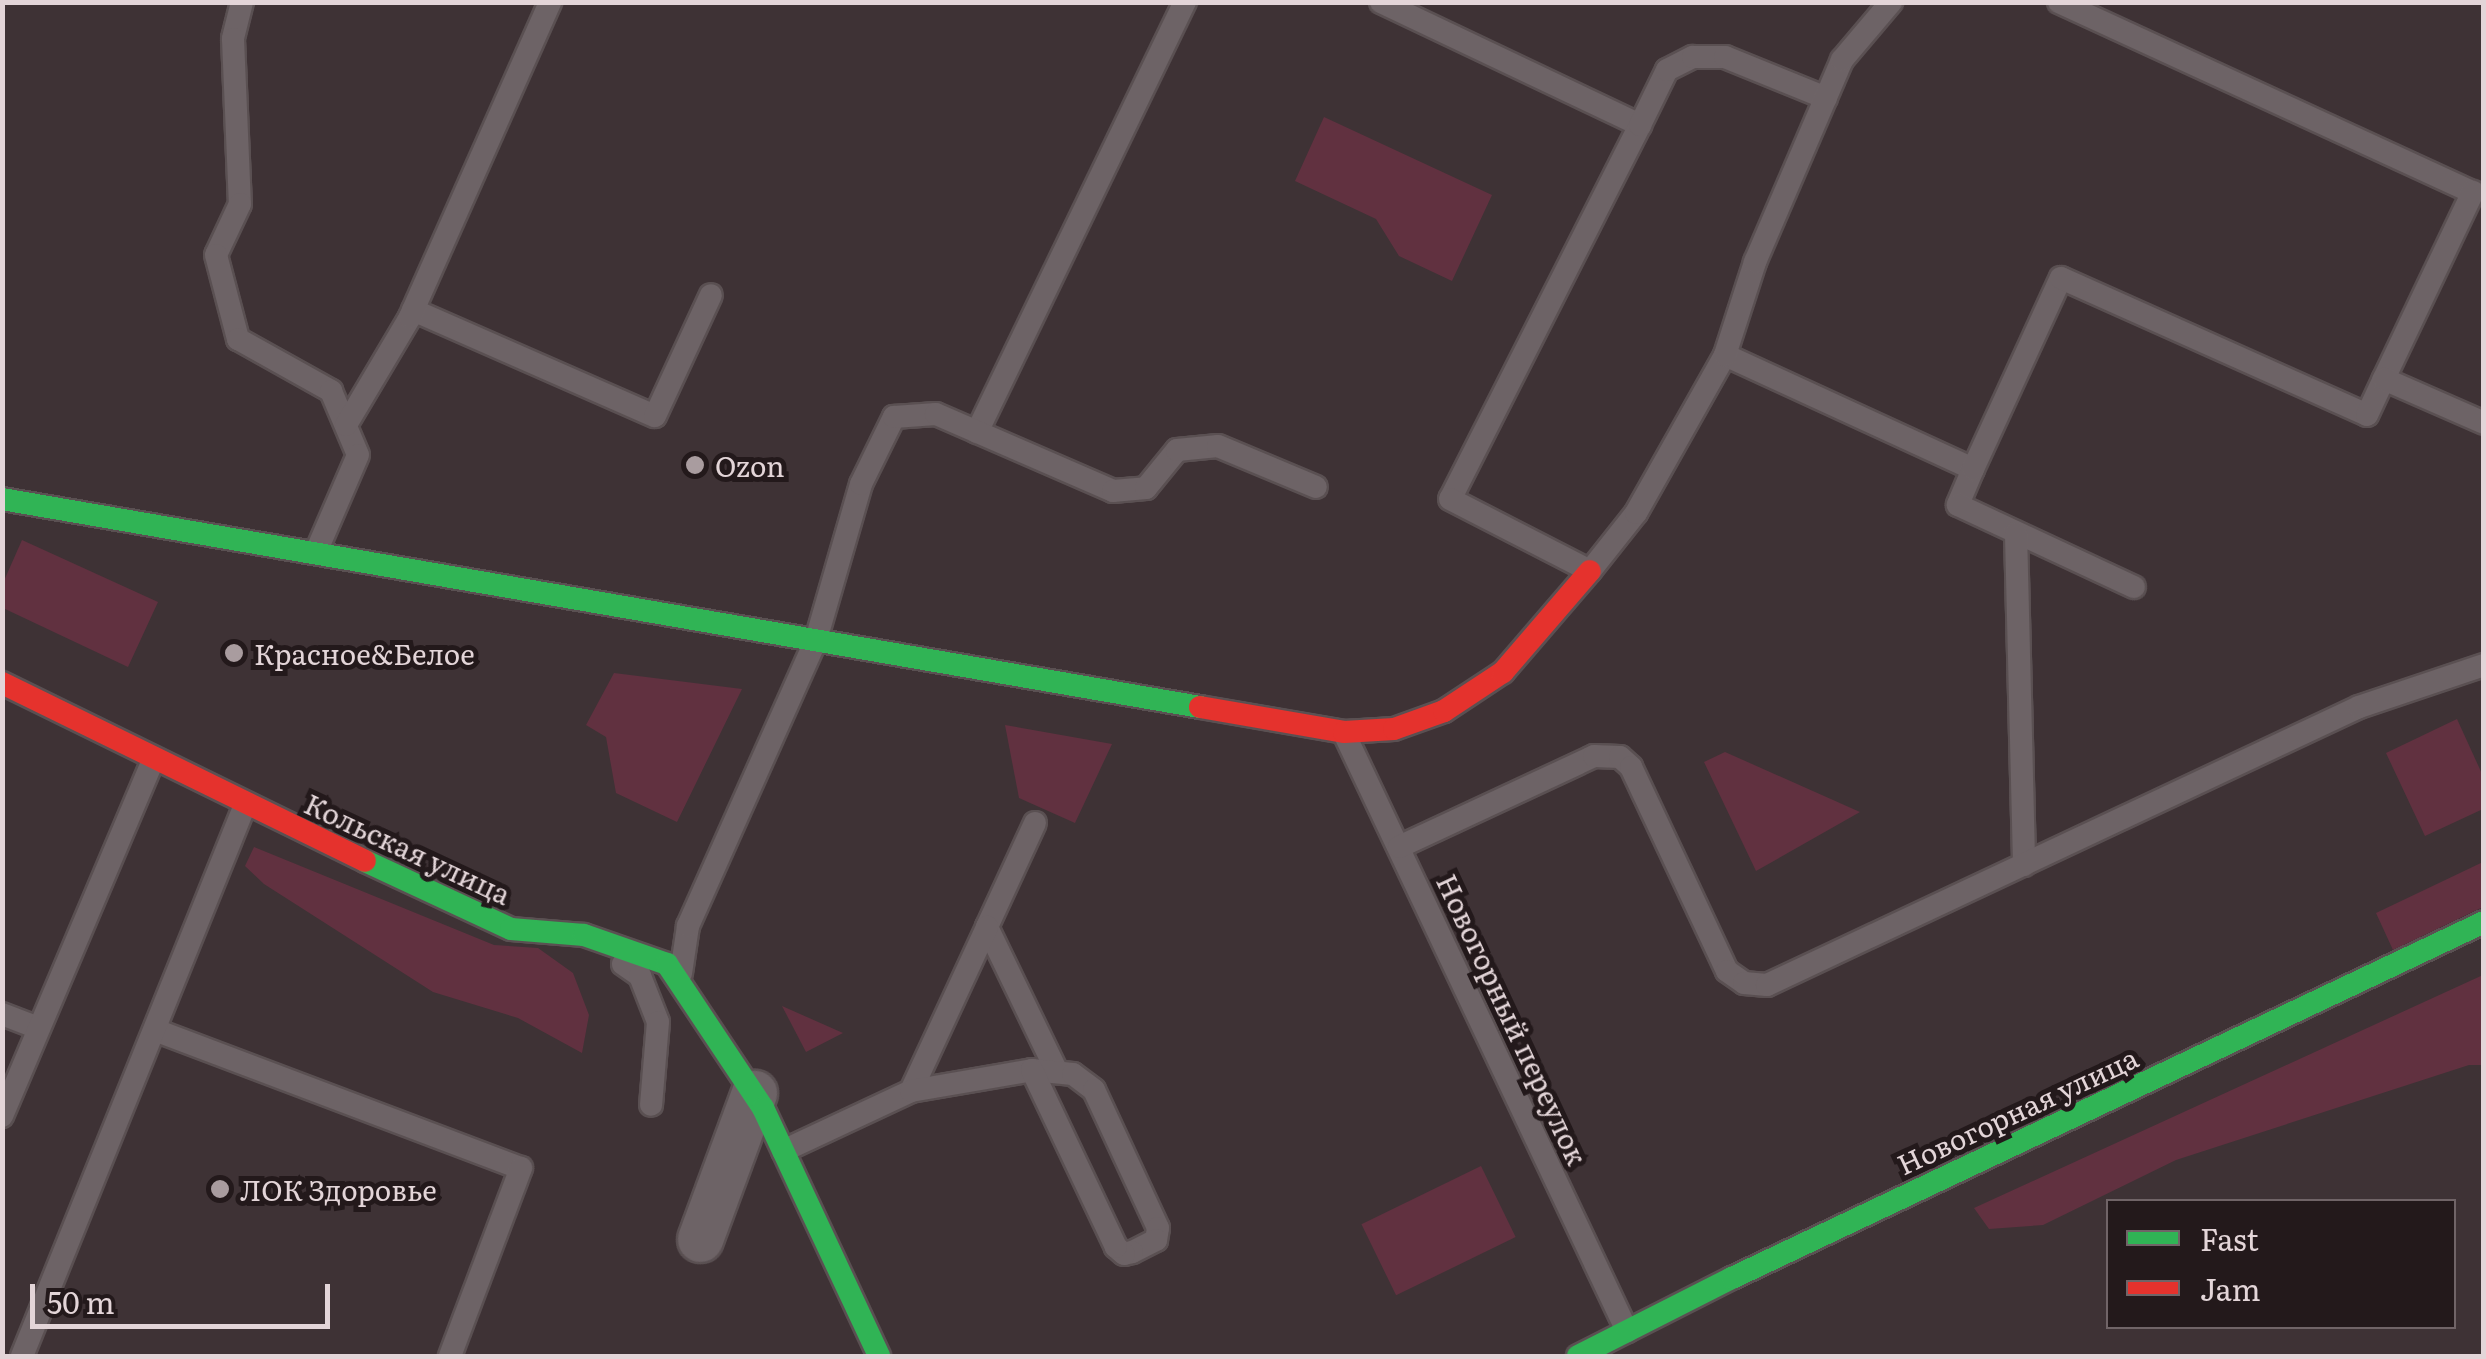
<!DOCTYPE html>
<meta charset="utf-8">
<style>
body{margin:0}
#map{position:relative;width:2486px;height:1359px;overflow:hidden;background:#3e3235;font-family:Literata,serif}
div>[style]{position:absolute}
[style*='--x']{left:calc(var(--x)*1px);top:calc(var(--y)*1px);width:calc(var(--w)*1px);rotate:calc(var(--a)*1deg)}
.green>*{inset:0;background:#613140;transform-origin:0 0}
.roads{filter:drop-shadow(2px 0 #5a5052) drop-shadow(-2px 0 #5a5052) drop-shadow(0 2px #5a5052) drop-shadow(0 -2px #5a5052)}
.lane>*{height:22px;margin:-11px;padding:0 11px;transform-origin:11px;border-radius:11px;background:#6d6366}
.street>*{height:45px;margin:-22.5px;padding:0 22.5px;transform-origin:22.5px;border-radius:22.5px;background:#6d6366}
.fast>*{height:22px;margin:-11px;padding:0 11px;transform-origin:11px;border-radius:11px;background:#30b455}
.jam>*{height:22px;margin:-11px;padding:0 11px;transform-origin:11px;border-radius:11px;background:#e5322d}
.dots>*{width:28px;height:28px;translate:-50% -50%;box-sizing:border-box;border:5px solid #23191b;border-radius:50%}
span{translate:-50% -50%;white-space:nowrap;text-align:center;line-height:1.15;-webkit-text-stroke:10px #23191b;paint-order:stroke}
.poi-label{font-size:28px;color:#e3d5d8}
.left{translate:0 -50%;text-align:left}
.street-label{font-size:28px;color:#e3d5d8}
.frame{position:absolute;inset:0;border:5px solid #e3d5d8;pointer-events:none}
.legend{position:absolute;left:2106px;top:1199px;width:350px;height:130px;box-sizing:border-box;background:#23191b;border:2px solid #706467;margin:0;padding:12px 18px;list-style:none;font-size:30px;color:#e3d5d8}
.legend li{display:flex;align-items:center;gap:20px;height:50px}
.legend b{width:50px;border:2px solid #706467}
.scale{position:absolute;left:30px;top:1284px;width:300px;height:45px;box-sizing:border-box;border:5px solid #e3d5d8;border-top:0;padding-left:12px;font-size:30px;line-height:35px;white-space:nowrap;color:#e3d5d8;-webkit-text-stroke:8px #23191b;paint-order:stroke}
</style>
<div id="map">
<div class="green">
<i style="clip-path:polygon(1324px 117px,1492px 195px,1452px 281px,1399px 256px,1376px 219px,1295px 181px)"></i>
<i style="clip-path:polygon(22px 540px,158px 602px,128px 667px,3px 608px,3px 583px)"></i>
<i style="clip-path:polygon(614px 673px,742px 689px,677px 822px,616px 793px,606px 737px,586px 725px)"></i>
<i style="clip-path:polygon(2457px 719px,2483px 776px,2483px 809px,2425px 836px,2386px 753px)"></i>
<i style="clip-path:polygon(1005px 725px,1112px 744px,1075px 823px,1019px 798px)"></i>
<i style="clip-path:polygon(1725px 752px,1860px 812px,1756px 871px,1704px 762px)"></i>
<i style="clip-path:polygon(254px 847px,494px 945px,538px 948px,573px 973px,589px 1015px,582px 1053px,518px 1018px,433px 992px,264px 884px,245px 866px)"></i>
<i style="clip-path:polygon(2483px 862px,2483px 907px,2393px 950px,2376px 913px)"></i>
<i style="clip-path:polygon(2483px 975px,2483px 1065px,2469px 1065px,2176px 1160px,2043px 1225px,1989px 1229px,1974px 1208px)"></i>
<i style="clip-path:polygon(782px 1006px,843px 1033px,806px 1052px)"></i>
<i style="left:1481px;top:1166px;width:79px;height:133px;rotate:64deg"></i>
</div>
<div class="roads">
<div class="lane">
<i style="--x:242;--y:2;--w:38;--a:104"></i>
<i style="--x:233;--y:39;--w:165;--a:87.6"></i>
<i style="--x:240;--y:204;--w:56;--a:115.2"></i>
<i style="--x:216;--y:255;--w:87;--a:75.3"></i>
<i style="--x:238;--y:339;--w:107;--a:29.2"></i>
<i style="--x:331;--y:391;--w:69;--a:67.1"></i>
<i style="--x:358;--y:455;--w:106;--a:113.4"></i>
<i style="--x:1381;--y:2;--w:287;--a:25.4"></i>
<i style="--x:1640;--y:125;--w:419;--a:116.9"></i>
<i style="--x:1450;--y:499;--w:157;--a:27.2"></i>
<i style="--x:1590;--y:571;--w:74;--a:-51.6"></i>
<i style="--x:1636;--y:513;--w:181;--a:-60.6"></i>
<i style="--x:1725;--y:355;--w:273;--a:24.7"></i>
<i style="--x:1973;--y:469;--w:39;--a:113"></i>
<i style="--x:1958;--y:505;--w:194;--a:25"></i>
<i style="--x:2059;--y:2;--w:456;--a:24.7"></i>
<i style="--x:2473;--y:192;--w:207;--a:115.5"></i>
<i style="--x:1640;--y:125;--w:61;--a:-63.9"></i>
<i style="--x:1667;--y:70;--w:29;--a:-27"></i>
<i style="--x:1693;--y:57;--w:32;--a:0"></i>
<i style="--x:1725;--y:57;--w:109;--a:22.1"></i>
<i style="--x:413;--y:310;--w:264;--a:23.7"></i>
<i style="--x:655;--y:416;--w:133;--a:-65.2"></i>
<i style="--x:1725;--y:355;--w:98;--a:-72.1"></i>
<i style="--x:1755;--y:262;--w:220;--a:-66.7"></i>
<i style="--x:1842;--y:60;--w:76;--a:-49.8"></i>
<i style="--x:346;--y:425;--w:126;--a:-59.3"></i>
<i style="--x:410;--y:317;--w:345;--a:-66"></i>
<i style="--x:977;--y:432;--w:478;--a:-64.2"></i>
<i style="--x:1973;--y:469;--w:210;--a:-65.3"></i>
<i style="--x:2061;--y:278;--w:335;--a:24.1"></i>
<i style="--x:2367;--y:415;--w:40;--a:-65"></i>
<i style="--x:2384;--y:379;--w:109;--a:23.7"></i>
<i style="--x:2016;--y:533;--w:332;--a:88.6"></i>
<i style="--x:1344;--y:733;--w:662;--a:64.67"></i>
<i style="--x:1035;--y:823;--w:115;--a:114.8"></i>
<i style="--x:987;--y:927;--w:159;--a:64.2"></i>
<i style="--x:1399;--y:847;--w:215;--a:-25"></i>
<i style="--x:1594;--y:756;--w:26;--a:2"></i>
<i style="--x:1620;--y:757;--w:15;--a:42"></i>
<i style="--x:1631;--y:767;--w:225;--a:64.8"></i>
<i style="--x:1727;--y:971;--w:21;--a:35"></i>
<i style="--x:1744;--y:983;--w:23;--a:5"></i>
<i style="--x:1767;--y:985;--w:654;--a:-25.15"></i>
<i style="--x:2359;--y:707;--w:132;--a:-18.6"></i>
<i style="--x:623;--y:964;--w:21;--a:35"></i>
<i style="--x:640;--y:976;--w:49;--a:68.6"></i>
<i style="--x:658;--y:1022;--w:83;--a:94.8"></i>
<i style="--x:681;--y:973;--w:48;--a:-81.5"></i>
<i style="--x:688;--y:926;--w:313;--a:-65.9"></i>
<i style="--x:816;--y:640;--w:162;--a:-73.9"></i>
<i style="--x:861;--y:484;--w:75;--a:-63.8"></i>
<i style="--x:894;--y:417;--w:42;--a:-4.1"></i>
<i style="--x:936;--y:414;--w:193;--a:23.5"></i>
<i style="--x:1113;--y:491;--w:33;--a:-5"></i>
<i style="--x:1146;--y:488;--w:49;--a:-50.8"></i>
<i style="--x:1177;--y:450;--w:41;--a:-5.6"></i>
<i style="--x:1218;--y:446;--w:106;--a:22.7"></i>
<i style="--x:2;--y:1014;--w:39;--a:21"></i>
<i style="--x:155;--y:1030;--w:391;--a:20.7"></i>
<i style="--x:521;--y:1168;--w:201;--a:110.7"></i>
<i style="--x:911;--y:1091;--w:181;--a:-65.1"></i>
<i style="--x:2;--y:1116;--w:389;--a:-67"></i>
<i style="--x:783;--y:1151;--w:141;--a:-25.1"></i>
<i style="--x:911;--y:1091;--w:123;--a:-9.8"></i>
<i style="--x:1032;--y:1070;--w:41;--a:5.6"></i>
<i style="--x:1073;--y:1074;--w:26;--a:37"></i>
<i style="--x:1094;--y:1090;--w:152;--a:65.1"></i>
<i style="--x:1158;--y:1228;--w:12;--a:99"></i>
<i style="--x:1156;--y:1240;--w:27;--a:153"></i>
<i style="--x:1132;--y:1252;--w:8;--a:166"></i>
<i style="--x:1124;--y:1254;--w:11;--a:-139"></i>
<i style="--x:1116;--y:1247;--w:196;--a:-115.4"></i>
<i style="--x:22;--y:1356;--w:594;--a:-67.97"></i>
</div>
<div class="street">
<i style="--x:700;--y:1239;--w:156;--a:-69.7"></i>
</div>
<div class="fast">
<i style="--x:2;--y:499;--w:1216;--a:9.85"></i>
<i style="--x:365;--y:861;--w:161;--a:25"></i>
<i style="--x:511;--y:929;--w:73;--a:4.7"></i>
<i style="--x:584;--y:935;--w:88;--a:19.3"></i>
<i style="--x:667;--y:964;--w:173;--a:56.3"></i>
<i style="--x:763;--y:1108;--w:274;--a:64.9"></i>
<i style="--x:1578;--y:1356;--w:173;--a:-26.9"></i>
<i style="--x:1732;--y:1278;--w:832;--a:-25.33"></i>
</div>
<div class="jam">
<i style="--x:2;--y:683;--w:404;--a:26.1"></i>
<i style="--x:1200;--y:707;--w:146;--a:9.8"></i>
<i style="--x:1344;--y:732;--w:50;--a:-3.4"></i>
<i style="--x:1394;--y:729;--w:53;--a:-19.8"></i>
<i style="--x:1444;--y:711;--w:71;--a:-33.5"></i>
<i style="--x:1503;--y:672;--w:133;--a:-49.3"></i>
</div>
</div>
<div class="dots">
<i style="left:695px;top:465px;background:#a99c9f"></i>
<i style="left:234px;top:653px;background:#a99c9f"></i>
<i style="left:220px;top:1189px;background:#a99c9f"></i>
</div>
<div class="poi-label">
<span class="left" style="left:715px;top:465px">Ozon</span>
<span class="left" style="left:254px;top:653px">Красное&amp;Белое</span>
<span class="left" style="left:240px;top:1189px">ЛОК Здоровье</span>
</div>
<div class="street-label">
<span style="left:408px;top:848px;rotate:25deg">Кольская улица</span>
<span style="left:1513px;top:1019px;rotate:65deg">Новогорный переулок</span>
<span style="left:2017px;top:1110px;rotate:-25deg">Новогорная улица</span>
</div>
<div class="frame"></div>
<ul class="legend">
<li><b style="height:12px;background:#30b455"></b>Fast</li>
<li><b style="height:12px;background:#e5322d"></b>Jam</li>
</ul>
<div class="scale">50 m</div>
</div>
